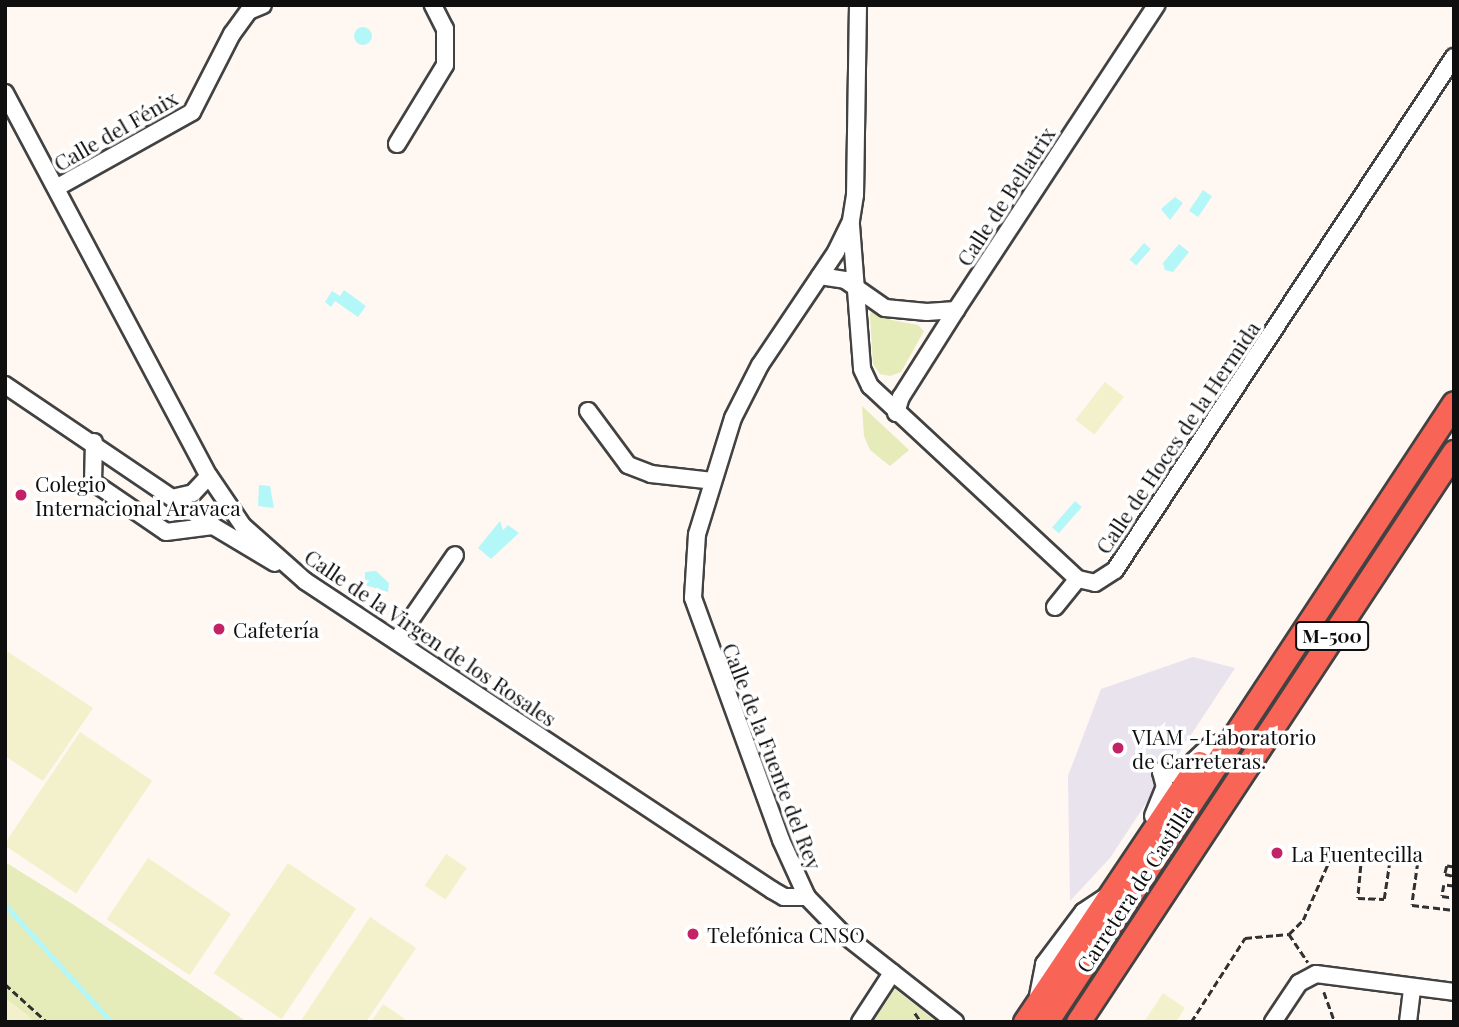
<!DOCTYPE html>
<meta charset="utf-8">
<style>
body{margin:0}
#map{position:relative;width:1459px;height:1027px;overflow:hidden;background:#fff7f1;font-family:"Playfair Display",serif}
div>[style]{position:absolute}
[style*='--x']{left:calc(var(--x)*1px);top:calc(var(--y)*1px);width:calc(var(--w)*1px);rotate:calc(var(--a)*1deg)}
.industrial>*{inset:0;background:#e9e3ee}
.green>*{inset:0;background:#e5ebb9}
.pitch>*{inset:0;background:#f2f1cb;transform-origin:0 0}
.water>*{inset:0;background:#b4f7f8;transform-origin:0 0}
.round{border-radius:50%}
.stream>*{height:5px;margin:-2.5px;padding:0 2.5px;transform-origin:2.5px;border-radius:2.5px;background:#b4f7f8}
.path>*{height:2.5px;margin-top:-1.25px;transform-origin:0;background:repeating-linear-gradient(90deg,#313131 0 7px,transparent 0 10.5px)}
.roads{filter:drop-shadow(2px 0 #424242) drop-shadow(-2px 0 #424242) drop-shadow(0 2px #424242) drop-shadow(0 -2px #424242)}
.minor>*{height:16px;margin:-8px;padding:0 8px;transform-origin:8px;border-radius:8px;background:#fff}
.highway>*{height:23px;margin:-11.5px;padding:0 11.5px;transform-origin:11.5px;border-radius:11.5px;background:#f86556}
.dots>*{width:19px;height:19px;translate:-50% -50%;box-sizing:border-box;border:4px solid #fff;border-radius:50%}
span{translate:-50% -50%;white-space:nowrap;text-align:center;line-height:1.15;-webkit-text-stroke:7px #fff;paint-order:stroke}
.shield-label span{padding:2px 5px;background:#fff;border:2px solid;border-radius:5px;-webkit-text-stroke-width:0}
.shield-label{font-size:19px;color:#0f0f0f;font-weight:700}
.street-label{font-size:21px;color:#0f0f0f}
.poi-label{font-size:21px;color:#0f0f0f}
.left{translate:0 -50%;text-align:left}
.frame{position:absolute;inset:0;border:7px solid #0f0f0f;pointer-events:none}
</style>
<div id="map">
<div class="industrial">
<i style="clip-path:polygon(1193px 657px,1235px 668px,1110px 858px,1070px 901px,1068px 776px,1101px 689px)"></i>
</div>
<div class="green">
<i style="clip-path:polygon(874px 309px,891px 320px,918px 325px,924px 331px,901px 372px,890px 376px,880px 374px,873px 364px,870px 314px)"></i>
<i style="clip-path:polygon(862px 406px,909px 450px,890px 466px,870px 450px,864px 436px)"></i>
<i style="clip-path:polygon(5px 862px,74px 905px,247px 1022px,5px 1022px)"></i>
<i style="clip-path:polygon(895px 989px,928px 1015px,938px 1022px,873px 1022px)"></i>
</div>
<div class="pitch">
<i style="left:1105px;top:382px;width:24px;height:48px;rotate:38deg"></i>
<i style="clip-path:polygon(5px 650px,93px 708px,43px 781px,5px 756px)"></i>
<i style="left:80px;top:732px;width:87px;height:136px;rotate:34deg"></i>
<i style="left:446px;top:854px;width:25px;height:38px;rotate:34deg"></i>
<i style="left:148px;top:858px;width:100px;height:74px;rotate:34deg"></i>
<i style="left:288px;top:863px;width:82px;height:133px;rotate:34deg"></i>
<i style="clip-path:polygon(370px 917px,416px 948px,366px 1022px,300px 1022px)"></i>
<i style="clip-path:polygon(1163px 993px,1185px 1008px,1176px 1022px,1144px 1022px)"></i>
<i style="clip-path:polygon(5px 998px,28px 1015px,34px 1022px,5px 1022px)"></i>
<i style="clip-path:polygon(383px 1004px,405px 1019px,403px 1022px,371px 1022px)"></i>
</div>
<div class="water">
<i class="round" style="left:354px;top:27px;width:18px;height:18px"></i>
<i style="left:1203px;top:190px;width:11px;height:25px;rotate:34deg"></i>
<i style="clip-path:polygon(1175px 197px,1183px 203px,1170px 220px,1161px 209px)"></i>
<i style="left:1144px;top:243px;width:9px;height:22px;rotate:41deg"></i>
<i style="clip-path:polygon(1179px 244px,1189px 252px,1173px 272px,1165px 270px,1163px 263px)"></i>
<i style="clip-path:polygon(344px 290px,366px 306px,358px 317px,335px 301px,331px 307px,325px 302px,332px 291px,340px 296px)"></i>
<i style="clip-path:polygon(259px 485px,270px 486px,274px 508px,258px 506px)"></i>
<i style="left:1075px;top:501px;width:9px;height:35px;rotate:41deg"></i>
<i style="clip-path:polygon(500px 521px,503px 530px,508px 525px,519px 533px,491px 559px,478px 548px)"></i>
<i style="clip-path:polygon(376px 571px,389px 583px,388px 592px,365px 585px,365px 572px)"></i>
</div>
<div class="stream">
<i style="--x:5;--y:905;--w:158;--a:47.8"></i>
</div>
<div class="path">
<i style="--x:1454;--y:867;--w:7;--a:-172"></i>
<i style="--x:1447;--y:866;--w:8;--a:104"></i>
<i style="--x:1445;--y:874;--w:9;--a:13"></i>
<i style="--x:1454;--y:886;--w:10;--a:-174"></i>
<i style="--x:1444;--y:885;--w:11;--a:100"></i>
<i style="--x:1442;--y:896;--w:12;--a:9"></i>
<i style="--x:1289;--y:934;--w:20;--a:-45"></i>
<i style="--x:1303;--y:920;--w:67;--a:-66.1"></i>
<i style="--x:1330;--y:859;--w:16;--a:-18"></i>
<i style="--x:1345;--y:854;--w:17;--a:3"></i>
<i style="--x:1362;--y:855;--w:43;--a:95.3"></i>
<i style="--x:1358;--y:898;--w:26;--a:2"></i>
<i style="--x:1384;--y:899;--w:40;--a:-81.5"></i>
<i style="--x:1390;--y:859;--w:28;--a:6"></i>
<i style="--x:1418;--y:862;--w:43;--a:97.9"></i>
<i style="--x:1412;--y:905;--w:42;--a:6.8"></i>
<i style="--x:5;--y:984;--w:57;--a:42.1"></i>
<i style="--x:1324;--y:992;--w:32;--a:70"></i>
<i style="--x:915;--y:1013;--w:11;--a:56"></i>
<i style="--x:173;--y:1022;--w:5;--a:0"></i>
<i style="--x:1191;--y:1022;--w:100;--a:-57.3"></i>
<i style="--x:1245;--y:938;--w:44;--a:-5.2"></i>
<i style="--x:1289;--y:934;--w:34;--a:56"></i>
</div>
<div class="roads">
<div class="minor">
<i style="--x:858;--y:5;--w:190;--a:90.9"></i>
<i style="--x:855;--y:195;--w:26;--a:99"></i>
<i style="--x:851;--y:221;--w:34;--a:116"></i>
<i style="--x:836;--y:252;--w:136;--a:123.9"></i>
<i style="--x:760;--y:365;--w:59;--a:117"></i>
<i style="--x:733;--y:418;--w:121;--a:107.2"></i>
<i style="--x:697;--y:534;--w:64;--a:93.6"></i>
<i style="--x:693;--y:598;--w:258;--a:70"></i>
<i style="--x:781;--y:840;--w:63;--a:65.5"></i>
<i style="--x:807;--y:897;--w:50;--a:45.8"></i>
<i style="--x:842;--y:933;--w:144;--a:38.2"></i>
<i style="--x:5;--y:93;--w:434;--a:62"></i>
<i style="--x:209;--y:476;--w:60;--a:55.8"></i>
<i style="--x:243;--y:526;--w:83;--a:41.6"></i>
<i style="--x:305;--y:581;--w:560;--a:33.49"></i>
<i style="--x:772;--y:890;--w:14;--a:30"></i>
<i style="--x:784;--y:897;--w:23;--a:0"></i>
<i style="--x:397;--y:144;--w:92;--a:-58.7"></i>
<i style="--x:445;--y:65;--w:36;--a:-90"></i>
<i style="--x:445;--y:29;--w:27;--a:-117"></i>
<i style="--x:56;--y:188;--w:156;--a:-29.2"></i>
<i style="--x:192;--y:112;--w:88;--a:-62.9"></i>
<i style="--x:232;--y:34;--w:29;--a:-54"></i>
<i style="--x:249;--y:11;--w:15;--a:-23"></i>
<i style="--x:851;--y:225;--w:144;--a:85.6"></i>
<i style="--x:862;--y:369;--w:19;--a:65"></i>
<i style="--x:870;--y:386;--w:284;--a:42.9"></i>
<i style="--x:1078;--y:579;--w:17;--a:13"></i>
<i style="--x:1095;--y:583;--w:24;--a:-33"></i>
<i style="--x:1115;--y:570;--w:615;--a:-56.54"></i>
<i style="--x:820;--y:276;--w:25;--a:9"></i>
<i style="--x:845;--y:280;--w:49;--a:35"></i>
<i style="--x:885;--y:308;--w:42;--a:5.4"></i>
<i style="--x:927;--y:312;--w:29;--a:-4"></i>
<i style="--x:5;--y:385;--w:251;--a:34.1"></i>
<i style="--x:213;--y:526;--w:72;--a:30.8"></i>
<i style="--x:588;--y:411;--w:67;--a:53.5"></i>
<i style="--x:628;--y:465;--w:25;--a:21"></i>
<i style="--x:651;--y:474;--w:62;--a:6.4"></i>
<i style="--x:896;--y:413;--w:17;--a:-73"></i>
<i style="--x:901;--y:397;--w:103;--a:-57.7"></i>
<i style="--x:956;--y:310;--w:365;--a:-56.7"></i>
<i style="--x:94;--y:442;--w:40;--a:91.4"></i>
<i style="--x:93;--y:482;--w:88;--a:34.4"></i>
<i style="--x:166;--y:532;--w:47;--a:-7.3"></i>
<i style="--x:176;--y:497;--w:17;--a:-13"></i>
<i style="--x:193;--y:493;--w:23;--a:-47"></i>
<i style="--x:1055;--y:607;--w:36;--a:-51"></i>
<i style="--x:396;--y:641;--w:104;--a:-55.5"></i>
<i style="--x:1153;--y:816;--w:31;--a:-68"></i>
<i style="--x:1165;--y:787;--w:16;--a:-105"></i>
<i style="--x:1161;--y:772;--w:11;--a:10"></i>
<i style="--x:1172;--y:774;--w:17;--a:-25"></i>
<i style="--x:1187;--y:767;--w:35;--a:-43"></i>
<i style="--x:1037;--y:1001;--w:38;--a:-79"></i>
<i style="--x:1044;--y:964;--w:65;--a:-53.1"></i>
<i style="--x:1083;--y:912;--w:25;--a:-34"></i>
<i style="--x:860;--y:1022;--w:59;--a:-56.9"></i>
<i style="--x:1273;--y:1022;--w:47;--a:-56.3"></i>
<i style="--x:1299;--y:983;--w:19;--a:-28"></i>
<i style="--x:1316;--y:974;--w:139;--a:7.4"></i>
<i style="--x:1408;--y:1022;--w:35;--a:-83"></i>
</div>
<div class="highway">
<i style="--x:1025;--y:1022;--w:312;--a:-56.1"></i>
<i style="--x:1046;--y:1022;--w:741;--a:-56.61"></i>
<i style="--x:1078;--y:1022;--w:683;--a:-56.59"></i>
</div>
</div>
<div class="dots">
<i style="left:21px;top:495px;background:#c42266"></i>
<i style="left:219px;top:629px;background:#c42266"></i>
<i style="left:1118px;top:748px;background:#c42266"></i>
<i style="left:1277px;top:853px;background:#c42266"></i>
<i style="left:693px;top:934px;background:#c42266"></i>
</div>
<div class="shield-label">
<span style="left:1332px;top:636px">M-500</span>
</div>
<div class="street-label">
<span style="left:115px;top:130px;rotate:-30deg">Calle del Fénix</span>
<span style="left:1005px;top:196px;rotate:-57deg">Calle de Bellatrix</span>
<span style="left:1177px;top:437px;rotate:-56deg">Calle de Hoces de la Hermida</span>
<span style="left:431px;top:637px;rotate:34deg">Calle de la Virgen de los Rosales</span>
<span style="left:773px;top:756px;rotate:69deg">Calle de la Fuente del Rey</span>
<span style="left:1134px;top:888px;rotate:-57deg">Carretera de Castilla</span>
</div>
<div class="poi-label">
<span class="left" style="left:35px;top:495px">Colegio<br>Internacional Aravaca</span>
<span class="left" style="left:233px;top:629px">Cafetería</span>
<span class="left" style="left:1132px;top:748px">VIAM - Laboratorio<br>de Carreteras.</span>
<span class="left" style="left:1291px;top:853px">La Fuentecilla</span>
<span class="left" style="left:707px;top:934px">Telefónica CNSO</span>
</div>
<div class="frame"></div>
</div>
